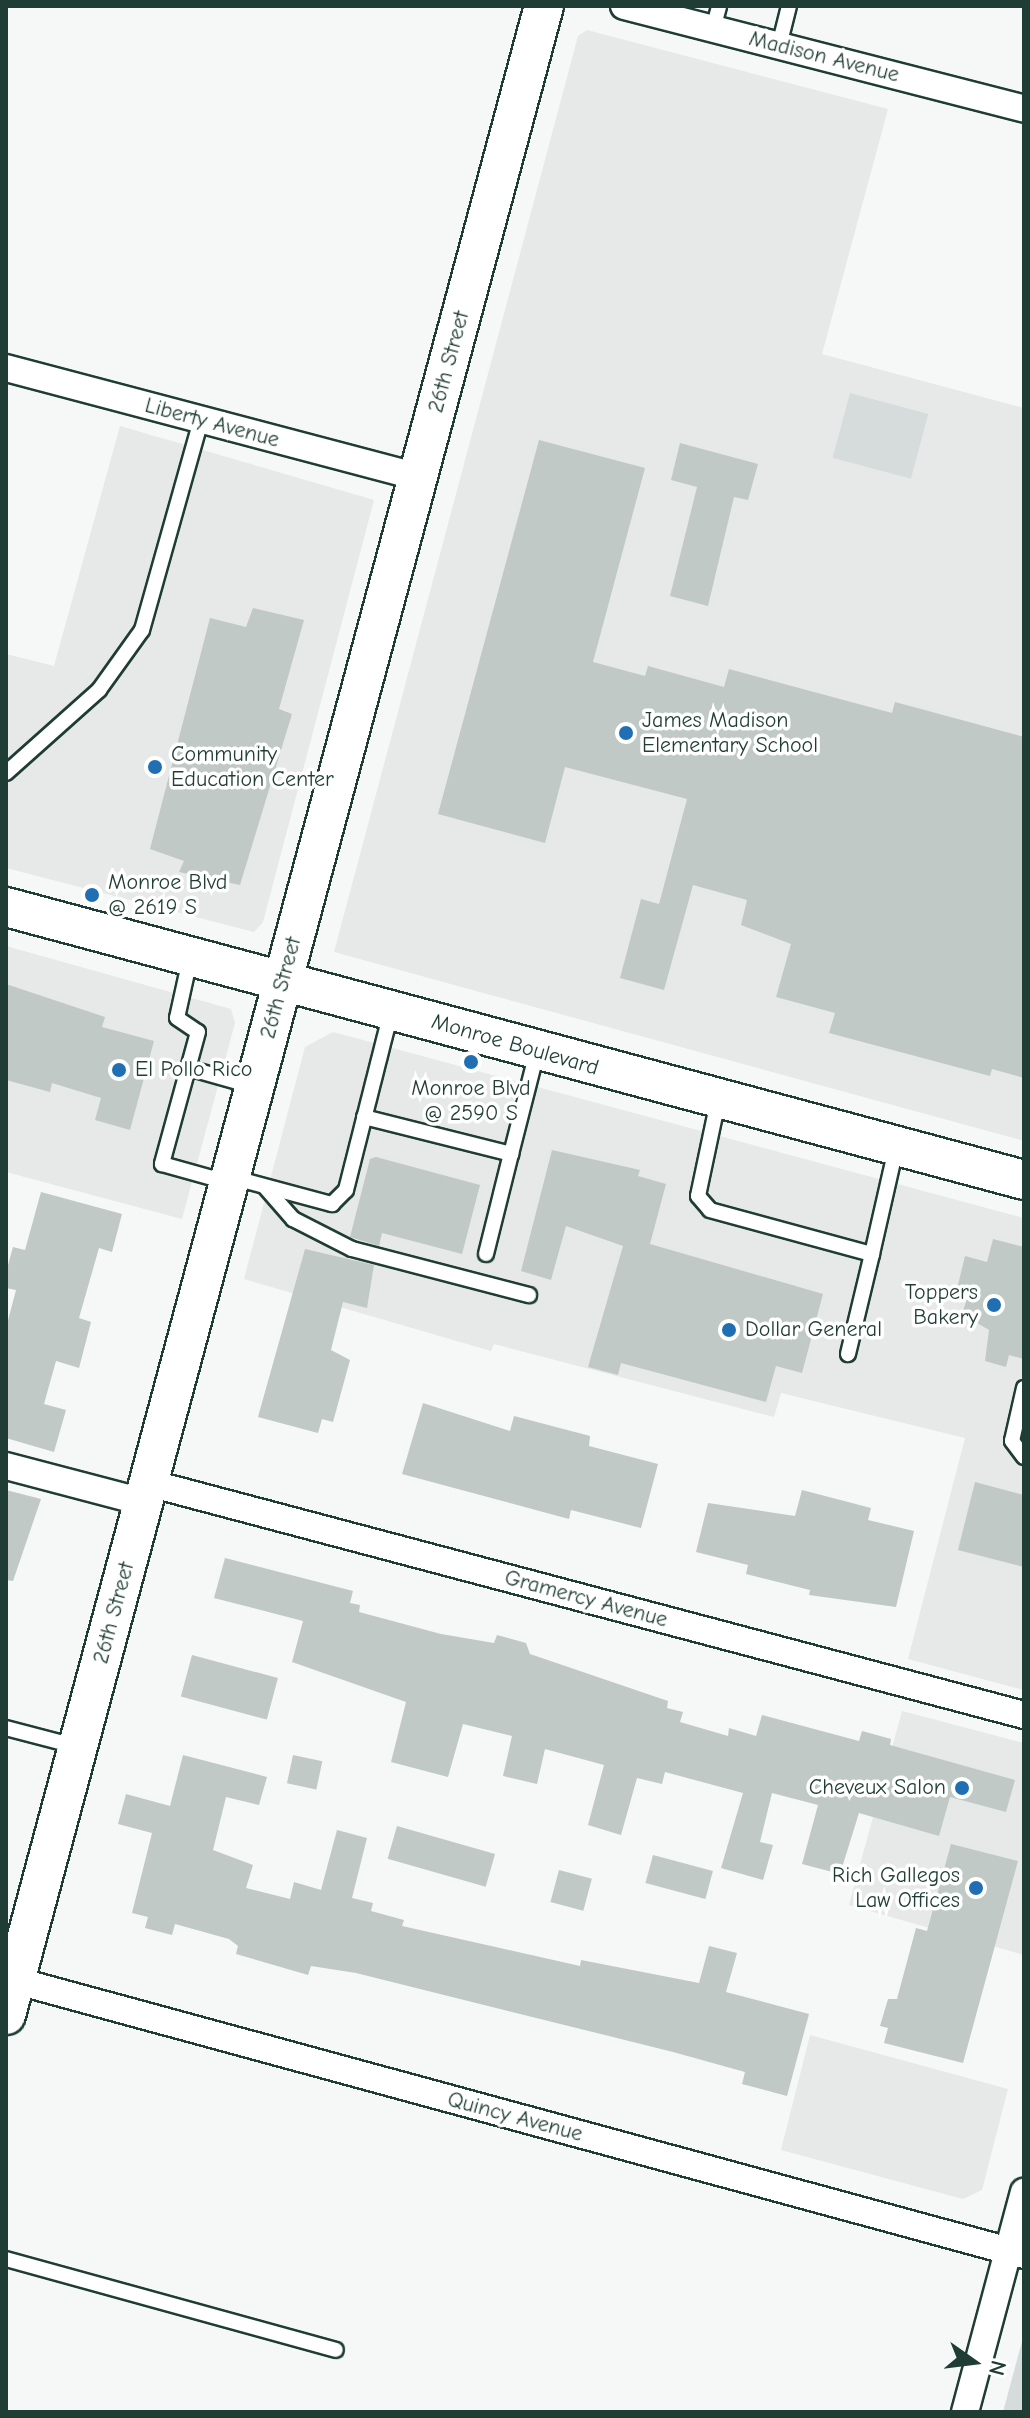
<!DOCTYPE html>
<style>
body{margin:0}
#map{position:relative;width:1030px;height:2418px;overflow:hidden;background:#f6f7f7;font-family:"Comic Neue",sans-serif}
div>[style]{position:absolute}
[style*='--x']{left:calc(var(--x)*1px);top:calc(var(--y)*1px);width:calc(var(--w)*1px);rotate:calc(var(--a)*1deg)}
.built>*{inset:0;background:#e6e9e8}
.green>*{inset:0;background:#d6dcdb;transform-origin:0 0}
.building>*{inset:0;background:#c0c9c6;transform-origin:0 0}
.roads{filter:drop-shadow(2px 0 #1f3d34) drop-shadow(-2px 0 #1f3d34) drop-shadow(0 2px #1f3d34) drop-shadow(0 -2px #1f3d34)}
.lane>*{height:14px;margin:-7px;padding:0 7px;transform-origin:7px;border-radius:7px;background:#fff}
.street>*{height:26px;margin:-13px;padding:0 13px;transform-origin:13px;border-radius:13px;background:#fff}
.secondary>*{height:38px;margin:-19px;padding:0 19px;transform-origin:19px;border-radius:19px;background:#fff}
.dots>*{width:22px;height:22px;translate:-50% -50%;box-sizing:border-box;border:4px solid #fff;border-radius:50%}
span{translate:-50% -50%;white-space:nowrap;text-align:center;line-height:1.15;-webkit-text-stroke:7px #fff;paint-order:stroke}
.street-label{font-size:22px;color:#1f3d34}
.poi-label{font-size:22px;color:#1f3d34}
.left{translate:0 -50%;text-align:left}
.right{translate:-100% -50%;text-align:right}
.frame{position:absolute;inset:0;border:8px solid #1f3d34;pointer-events:none}
.north{position:absolute;left:934px;top:2322px;width:80px;height:80px;-webkit-text-stroke:6px #fff;paint-order:stroke;rotate:104deg;font-size:22px;font-weight:700;line-height:32px;text-align:center;color:#1f3d34}
.north::after{content:'';display:block;margin:auto;width:28px;height:36px;background:#1f3d34;clip-path:polygon(50% 0,100% 100%,50% 72%,0 100%)}
</style>
<div id="map">
<div class="built">
<i style="clip-path:polygon(587px 30px,888px 109px,822px 354px,1024px 408px,1024px 1141px,334px 952px,578px 36px)"></i>
<i style="clip-path:polygon(120px 426px,374px 500px,263px 922px,254px 932px,6px 868px,6px 654px,54px 666px)"></i>
<i style="clip-path:polygon(6px 946px,231px 1009px,235px 1023px,182px 1219px,6px 1172px)"></i>
<i style="clip-path:polygon(333px 1032px,1024px 1218px,1024px 1690px,908px 1659px,965px 1438px,781px 1393px,774px 1417px,494px 1344px,491px 1351px,244px 1279px,305px 1047px)"></i>
<i style="clip-path:polygon(902px 1711px,1024px 1743px,1024px 1955px,849px 1905px)"></i>
<i style="clip-path:polygon(810px 2035px,1008px 2089px,982px 2190px,963px 2199px,781px 2150px)"></i>
</div>
<div class="green">
<i style="left:850px;top:393px;width:81px;height:67px;rotate:15deg"></i>
<i style="clip-path:polygon(1024px 2334px,1024px 2412px,1003px 2412px)"></i>
</div>
<div class="building">
<i style="clip-path:polygon(539px 440px,645px 468px,593px 662px,645px 676px,648px 666px,724px 687px,729px 669px,892px 713px,895px 702px,1024px 737px,1024px 1078px,992px 1069px,990px 1076px,829px 1033px,835px 1013px,776px 997px,791px 944px,741px 925px,747px 900px,693px 885px,664px 990px,620px 978px,641px 899px,659px 904px,687px 799px,565px 767px,545px 843px,438px 814px)"></i>
<i style="clip-path:polygon(680px 443px,758px 464px,748px 500px,734px 497px,708px 606px,670px 596px,697px 487px,671px 480px)"></i>
<i style="clip-path:polygon(253px 608px,304px 620px,279px 709px,292px 714px,240px 885px,179px 872px,184px 861px,150px 849px,210px 618px,246px 627px)"></i>
<i style="clip-path:polygon(6px 984px,105px 1017px,102px 1027px,154px 1041px,130px 1130px,95px 1120px,101px 1098px,52px 1083px,50px 1092px,6px 1080px)"></i>
<i style="clip-path:polygon(552px 1150px,640px 1170px,638px 1176px,666px 1184px,650px 1244px,823px 1294px,802px 1373px,776px 1366px,766px 1402px,621px 1363px,618px 1375px,588px 1367px,623px 1246px,566px 1226px,551px 1280px,521px 1271px)"></i>
<i style="clip-path:polygon(376px 1157px,480px 1185px,462px 1254px,382px 1233px,379px 1246px,350px 1237px,370px 1159px)"></i>
<i style="clip-path:polygon(41px 1192px,122px 1214px,112px 1252px,99px 1248px,79px 1318px,91px 1322px,79px 1368px,56px 1361px,44px 1404px,66px 1410px,54px 1452px,6px 1438px,6px 1328px,16px 1290px,6px 1288px,6px 1272px,13px 1247px,25px 1250px)"></i>
<i style="clip-path:polygon(993px 1239px,1024px 1247px,1024px 1359px,1009px 1355px,1006px 1367px,985px 1361px,989px 1330px,962px 1314px,968px 1296px,956px 1293px,965px 1256px,987px 1262px)"></i>
<i style="clip-path:polygon(305px 1249px,374px 1265px,367px 1308px,343px 1302px,331px 1350px,350px 1360px,333px 1422px,322px 1419px,318px 1433px,258px 1417px)"></i>
<i style="clip-path:polygon(423px 1403px,510px 1431px,514px 1416px,590px 1436px,589px 1446px,658px 1464px,641px 1528px,571px 1510px,569px 1519px,402px 1474px)"></i>
<i style="clip-path:polygon(975px 1482px,1024px 1495px,1024px 1567px,958px 1550px)"></i>
<i style="clip-path:polygon(6px 1490px,41px 1499px,13px 1581px,6px 1580px)"></i>
<i style="clip-path:polygon(802px 1490px,871px 1508px,868px 1520px,914px 1531px,896px 1607px,809px 1595px,810px 1590px,746px 1574px,748px 1565px,696px 1552px,708px 1503px,795px 1516px)"></i>
<i style="clip-path:polygon(225px 1558px,353px 1591px,350px 1603px,360px 1605px,359px 1612px,441px 1634px,494px 1643px,497px 1635px,526px 1643px,530px 1654px,668px 1701px,667px 1708px,683px 1712px,680px 1722px,728px 1736px,729px 1728px,756px 1736px,762px 1715px,859px 1741px,862px 1731px,891px 1739px,890px 1745px,1015px 1780px,1006px 1812px,950px 1797px,939px 1836px,859px 1813px,840px 1874px,802px 1864px,818px 1805px,772px 1793px,760px 1842px,773px 1845px,763px 1880px,721px 1868px,743px 1793px,665px 1772px,662px 1784px,637px 1778px,621px 1835px,588px 1825px,604px 1765px,545px 1749px,537px 1784px,503px 1776px,512px 1736px,463px 1724px,448px 1777px,391px 1762px,406px 1702px,292px 1662px,303px 1621px,214px 1598px)"></i>
<i style="left:192px;top:1655px;width:89px;height:43px;rotate:15deg"></i>
<i style="clip-path:polygon(183px 1755px,267px 1777px,259px 1805px,226px 1797px,213px 1850px,253px 1865px,246px 1888px,290px 1899px,294px 1882px,321px 1890px,337px 1830px,367px 1838px,352px 1898px,373px 1903px,371px 1911px,404px 1920px,402px 1926px,580px 1966px,581px 1960px,699px 1983px,709px 1946px,737px 1953px,726px 1992px,809px 2014px,787px 2096px,742px 2084px,745px 2072px,673px 2052px,356px 1973px,311px 1966px,308px 1975px,236px 1954px,238px 1946px,229px 1939px,175px 1924px,172px 1935px,145px 1928px,148px 1917px,132px 1913px,152px 1833px,118px 1824px,126px 1794px,170px 1806px)"></i>
<i style="left:293px;top:1755px;width:30px;height:29px;rotate:12deg"></i>
<i style="left:397px;top:1826px;width:102px;height:34px;rotate:16deg"></i>
<i style="clip-path:polygon(951px 1844px,1018px 1861px,963px 2063px,884px 2043px,888px 2028px,880px 2026px,888px 1999px,897px 1999px,916px 1928px,927px 1931px)"></i>
<i style="left:653px;top:1855px;width:62px;height:29px;rotate:15deg"></i>
<i style="left:559px;top:1870px;width:34px;height:33px;rotate:15deg"></i>
</div>
<div class="roads">
<div class="lane">
<i style="--x:713;--y:29;--w:24;--a:-75"></i>
<i style="--x:779;--y:46;--w:41;--a:-76"></i>
<i style="--x:6;--y:773;--w:125;--a:-41.7"></i>
<i style="--x:99;--y:690;--w:74;--a:-54.4"></i>
<i style="--x:142;--y:630;--w:218;--a:-74.3"></i>
<i style="--x:190;--y:959;--w:60;--a:102.4"></i>
<i style="--x:177;--y:1018;--w:25;--a:34"></i>
<i style="--x:198;--y:1032;--w:137;--a:105.3"></i>
<i style="--x:162;--y:1164;--w:67;--a:15.5"></i>
<i style="--x:188;--y:1068;--w:70;--a:15.8"></i>
<i style="--x:718;--y:1101;--w:97;--a:101.9"></i>
<i style="--x:698;--y:1196;--w:18;--a:49"></i>
<i style="--x:710;--y:1210;--w:168;--a:15.2"></i>
<i style="--x:872;--y:1254;--w:103;--a:103.5"></i>
<i style="--x:364;--y:1117;--w:152;--a:14.1"></i>
<i style="--x:511;--y:1154;--w:105;--a:-75.7"></i>
<i style="--x:231;--y:1177;--w:105;--a:15"></i>
<i style="--x:332;--y:1204;--w:20;--a:-45"></i>
<i style="--x:346;--y:1190;--w:184;--a:-75.8"></i>
<i style="--x:265;--y:1187;--w:43;--a:48.8"></i>
<i style="--x:293;--y:1219;--w:66;--a:27"></i>
<i style="--x:352;--y:1249;--w:183;--a:14.6"></i>
<i style="--x:486;--y:1254;--w:103;--a:-76"></i>
<i style="--x:872;--y:1254;--w:109;--a:-77.2"></i>
<i style="--x:1024;--y:1388;--w:54;--a:102.8"></i>
<i style="--x:1012;--y:1441;--w:20;--a:53"></i>
<i style="--x:6;--y:1728;--w:71;--a:14.6"></i>
<i style="--x:6;--y:2259;--w:342;--a:15.4"></i>
</div>
<div class="street">
<i style="--x:624;--y:6;--w:413;--a:14.4"></i>
<i style="--x:6;--y:368;--w:426;--a:14.8"></i>
<i style="--x:6;--y:1466;--w:142;--a:14.7"></i>
<i style="--x:149;--y:1483;--w:905;--a:14.85"></i>
<i style="--x:6;--y:1978;--w:1055;--a:15.22"></i>
<i style="--x:965;--y:2412;--w:228;--a:-75"></i>
</div>
<div class="secondary">
<i style="--x:6;--y:907;--w:1054;--a:15.01"></i>
<i style="--x:6;--y:2015;--w:2080;--a:-75.01"></i>
</div>
</div>
<div class="dots">
<i style="left:626px;top:733px;background:#1f6fb2"></i>
<i style="left:155px;top:767px;background:#1f6fb2"></i>
<i style="left:92px;top:895px;background:#1f6fb2"></i>
<i style="left:471px;top:1062px;background:#1f6fb2"></i>
<i style="left:119px;top:1070px;background:#1f6fb2"></i>
<i style="left:994px;top:1305px;background:#1f6fb2"></i>
<i style="left:729px;top:1330px;background:#1f6fb2"></i>
<i style="left:962px;top:1788px;background:#1f6fb2"></i>
<i style="left:976px;top:1888px;background:#1f6fb2"></i>
</div>
<div class="street-label">
<span style="left:824px;top:57px;rotate:14deg">Madison Avenue</span>
<span style="left:449px;top:362px;rotate:-75deg">26th Street</span>
<span style="left:212px;top:423px;rotate:15deg">Liberty Avenue</span>
<span style="left:281px;top:988px;rotate:-75deg">26th Street</span>
<span style="left:515px;top:1045px;rotate:16deg">Monroe Boulevard</span>
<span style="left:586px;top:1599px;rotate:15deg">Gramercy Avenue</span>
<span style="left:114px;top:1613px;rotate:-75deg">26th Street</span>
<span style="left:515px;top:2117px;rotate:15deg">Quincy Avenue</span>
</div>
<div class="poi-label">
<span class="left" style="left:642px;top:733px">James Madison<br>Elementary School</span>
<span class="left" style="left:171px;top:767px">Community<br>Education Center</span>
<span class="left" style="left:108px;top:895px">Monroe Blvd<br>@ 2619 S</span>
<span class="left" style="left:135px;top:1070px">El Pollo Rico</span>
<span style="left:471px;top:1101px">Monroe Blvd<br>@ 2590 S</span>
<span class="right" style="left:978px;top:1305px">Toppers<br>Bakery</span>
<span class="left" style="left:745px;top:1330px">Dollar General</span>
<span class="right" style="left:946px;top:1788px">Cheveux Salon</span>
<span class="right" style="left:960px;top:1888px">Rich Gallegos<br>Law Offices</span>
</div>
<div class="frame"></div>
<div class="north">N</div>
</div>
